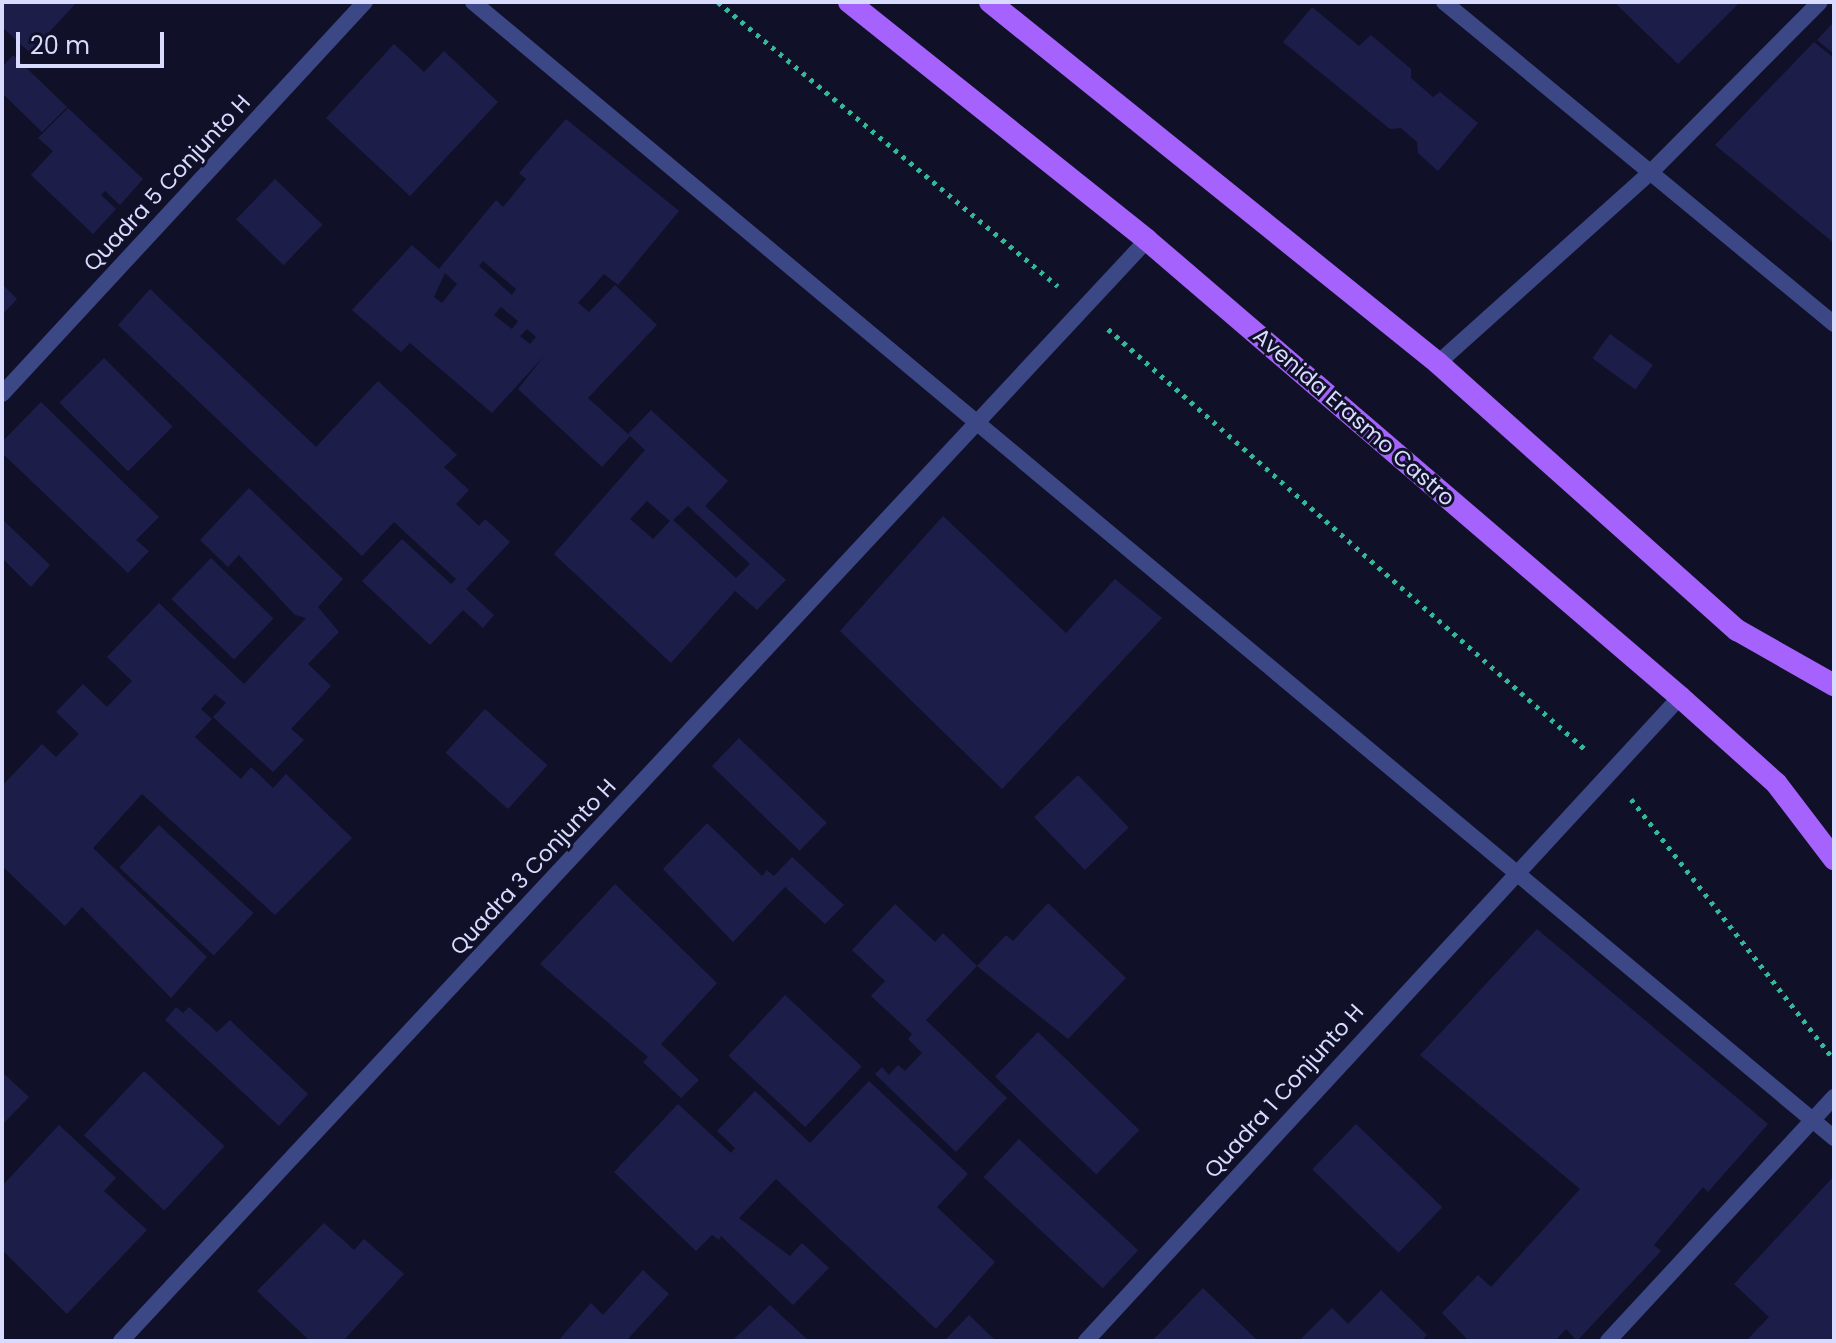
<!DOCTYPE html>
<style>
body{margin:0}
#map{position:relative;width:1836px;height:1343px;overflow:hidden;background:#101128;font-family:Poppins,sans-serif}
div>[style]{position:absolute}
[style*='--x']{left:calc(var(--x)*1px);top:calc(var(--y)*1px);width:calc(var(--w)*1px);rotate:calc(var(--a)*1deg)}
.building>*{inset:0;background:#1d1d49;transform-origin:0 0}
.path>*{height:5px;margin-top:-2.5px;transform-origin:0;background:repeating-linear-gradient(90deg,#32b997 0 4px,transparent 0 10px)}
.minor>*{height:16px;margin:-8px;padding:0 8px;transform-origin:8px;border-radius:8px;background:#3c4886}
.primary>*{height:22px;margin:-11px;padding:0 11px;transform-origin:11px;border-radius:11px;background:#a562fc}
span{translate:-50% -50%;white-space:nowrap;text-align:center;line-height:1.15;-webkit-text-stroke:6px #101128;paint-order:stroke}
.street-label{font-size:22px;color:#d8dbfe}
.frame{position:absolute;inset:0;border:4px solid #d8dbfe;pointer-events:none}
.scale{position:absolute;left:16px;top:32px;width:148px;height:36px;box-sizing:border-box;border:4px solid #d8dbfe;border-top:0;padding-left:10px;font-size:24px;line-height:28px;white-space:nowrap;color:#d8dbfe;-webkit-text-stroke:6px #101128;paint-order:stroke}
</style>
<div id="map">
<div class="building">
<i style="clip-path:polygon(2px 2px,77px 2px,30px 53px,2px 27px)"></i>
<i style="clip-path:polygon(1614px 2px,1740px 2px,1678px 64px)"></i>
<i style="clip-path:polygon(1312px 7px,1359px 46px,1371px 35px,1411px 69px,1411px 78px,1433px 97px,1440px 92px,1478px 123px,1438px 171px,1418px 153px,1417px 142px,1401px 128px,1390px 129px,1283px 42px)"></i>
<i style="clip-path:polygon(1834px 22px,1834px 54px,1817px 40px)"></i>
<i style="clip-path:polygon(1814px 42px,1834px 58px,1834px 243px,1715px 145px)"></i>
<i style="clip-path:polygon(394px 44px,424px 72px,444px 51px,498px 102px,410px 196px,326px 118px)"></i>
<i style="clip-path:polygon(13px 55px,67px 107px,42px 132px,2px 93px,2px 67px)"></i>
<i style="clip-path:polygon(68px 108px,143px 179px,120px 205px,105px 191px,101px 195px,116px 209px,93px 234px,31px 175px,53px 151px,38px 138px)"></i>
<i style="clip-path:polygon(evenodd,566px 119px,679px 211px,618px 285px,604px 274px,578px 303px,589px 312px,615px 285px,657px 325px,588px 398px,628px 434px,651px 410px,728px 481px,705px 506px,786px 580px,757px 610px,735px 591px,671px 663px,554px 554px,645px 450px,630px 436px,602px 467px,518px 389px,544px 356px,492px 413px,410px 343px,401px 352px,352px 310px,412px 245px,439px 269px,496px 200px,503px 207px,526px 179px,519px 173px,566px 119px,483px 261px,516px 289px,512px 295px,479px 266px,483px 261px,566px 119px,445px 273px,457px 284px,442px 303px,434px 297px,445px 273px,566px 119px,501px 307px,518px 321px,512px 329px,494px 315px,501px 307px,566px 119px,527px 329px,536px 337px,530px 344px,520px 336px,527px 329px,566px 119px,647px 501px,670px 521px,653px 539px,630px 519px,647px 501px,566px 119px,688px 506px,750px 564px,736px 578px,673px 520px,688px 506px)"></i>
<i style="left:275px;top:179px;width:66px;height:56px;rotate:44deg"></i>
<i style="clip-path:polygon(2px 284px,17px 299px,2px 315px)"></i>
<i style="clip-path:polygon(150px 289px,316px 447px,378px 381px,457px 455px,444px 467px,469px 490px,456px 504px,479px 526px,485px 519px,510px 542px,466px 589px,494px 615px,483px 628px,463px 610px,430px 645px,362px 581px,402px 539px,451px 584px,456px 579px,394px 522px,362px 556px,118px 325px)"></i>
<i style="left:1610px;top:334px;width:53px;height:30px;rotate:36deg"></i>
<i style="left:104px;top:358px;width:97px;height:63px;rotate:45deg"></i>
<i style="clip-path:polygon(41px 402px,159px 517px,136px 540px,149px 551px,128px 573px,2px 453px,2px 442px)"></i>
<i style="clip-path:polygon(249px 488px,343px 579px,318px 607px,339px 632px,308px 664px,331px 686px,291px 729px,304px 740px,273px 772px,213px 717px,226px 703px,215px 694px,201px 709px,212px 719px,195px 737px,241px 779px,251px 767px,273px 788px,286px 774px,352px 838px,275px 915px,142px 794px,93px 848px,207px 957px,171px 998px,82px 907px,65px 926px,2px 866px,2px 786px,42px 744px,56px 757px,79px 734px,56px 712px,83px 684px,107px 707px,132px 681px,107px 657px,159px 603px,244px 684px,306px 618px,295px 615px,239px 555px,228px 567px,200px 540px)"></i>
<i style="clip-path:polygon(943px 516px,1066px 633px,1115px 579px,1162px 618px,1002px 789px,840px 631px)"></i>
<i style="clip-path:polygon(2px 519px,50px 565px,31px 587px,2px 558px)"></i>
<i style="left:211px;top:558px;width:87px;height:57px;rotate:44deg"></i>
<i style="left:485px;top:709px;width:84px;height:59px;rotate:42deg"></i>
<i style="left:739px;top:738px;width:122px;height:39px;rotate:44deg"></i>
<i style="left:1078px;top:775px;width:73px;height:61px;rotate:46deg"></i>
<i style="clip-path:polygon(707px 823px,762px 876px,767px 870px,774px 876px,792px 857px,844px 905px,825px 924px,785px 887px,733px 942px,663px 869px)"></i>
<i style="left:159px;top:825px;width:129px;height:58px;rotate:43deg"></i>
<i style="clip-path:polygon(615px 884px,717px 983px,661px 1044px,699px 1080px,681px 1098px,643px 1062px,648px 1057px,540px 964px)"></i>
<i style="clip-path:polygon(1048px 903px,1126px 978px,1068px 1039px,977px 966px,926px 1020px,1007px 1098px,956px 1152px,875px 1074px,882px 1067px,889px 1075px,898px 1065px,905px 1071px,922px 1053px,908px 1039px,912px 1034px,871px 996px,885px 981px,852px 950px,895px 904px,935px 942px,943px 933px,977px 966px,1006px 935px,1013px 941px)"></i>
<i style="clip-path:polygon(1537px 929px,1768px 1124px,1708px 1192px,1703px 1187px,1654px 1245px,1661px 1251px,1577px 1341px,1566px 1329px,1555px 1341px,1469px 1341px,1442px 1313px,1478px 1275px,1491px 1287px,1580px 1189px,1420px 1055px)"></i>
<i style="left:785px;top:995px;width:105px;height:83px;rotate:43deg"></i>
<i style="clip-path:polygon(176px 1007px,183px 1013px,189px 1007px,217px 1032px,230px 1020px,308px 1094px,279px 1126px,165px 1020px)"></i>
<i style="left:1038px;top:1032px;width:141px;height:62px;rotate:44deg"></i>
<i style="left:144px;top:1071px;width:110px;height:88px;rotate:43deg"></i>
<i style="clip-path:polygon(2px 1072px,29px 1097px,2px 1125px)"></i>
<i style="clip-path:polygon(869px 1081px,968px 1174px,937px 1207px,995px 1262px,936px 1329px,776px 1179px,739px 1218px,790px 1256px,802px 1243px,829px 1268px,793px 1305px,721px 1236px,719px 1240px,712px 1235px,696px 1251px,614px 1172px,678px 1104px,731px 1153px,735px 1148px,717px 1131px,755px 1091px,810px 1143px)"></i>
<i style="left:1356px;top:1124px;width:120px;height:63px;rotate:44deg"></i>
<i style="clip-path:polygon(59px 1125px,116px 1178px,104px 1191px,147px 1230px,67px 1314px,2px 1250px,2px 1186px)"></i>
<i style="left:1019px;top:1139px;width:163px;height:52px;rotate:43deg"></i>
<i style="clip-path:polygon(1834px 1176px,1834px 1341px,1746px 1341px,1769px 1317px,1734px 1284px)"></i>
<i style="clip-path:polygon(324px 1223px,354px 1250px,364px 1239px,404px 1274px,343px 1341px,310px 1341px,257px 1291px)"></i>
<i style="clip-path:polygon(643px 1270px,669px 1294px,626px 1341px,558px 1341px,591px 1303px,603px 1315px)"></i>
<i style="clip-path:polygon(1203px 1288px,1204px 1289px,1258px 1341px,1152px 1341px)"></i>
<i style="clip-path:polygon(1381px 1290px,1427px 1335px,1421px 1341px,1299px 1341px,1332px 1308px,1348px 1324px)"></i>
<i style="clip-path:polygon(770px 1305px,809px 1341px,732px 1341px)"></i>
<i style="clip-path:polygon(969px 1315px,996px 1341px,944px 1341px)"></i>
</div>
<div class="path">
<i style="--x:718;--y:2;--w:443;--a:39.9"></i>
<i style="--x:1108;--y:329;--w:638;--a:41.38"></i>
<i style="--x:1631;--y:799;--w:331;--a:52.1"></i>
</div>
<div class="minor">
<i style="--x:473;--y:2;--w:1773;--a:39.85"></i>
<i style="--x:1444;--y:2;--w:506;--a:39.54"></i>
<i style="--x:1438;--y:363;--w:285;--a:-41.9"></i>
<i style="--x:1650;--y:173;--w:241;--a:-45.2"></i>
<i style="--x:2;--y:394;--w:534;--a:-47.2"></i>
<i style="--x:121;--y:1341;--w:1505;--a:-47.02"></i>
<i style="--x:1086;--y:1341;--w:876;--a:-47.31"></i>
<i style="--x:1608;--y:1341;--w:333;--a:-47.2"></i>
</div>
<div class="primary">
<i style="--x:849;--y:2;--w:381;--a:38.6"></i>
<i style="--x:1147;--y:240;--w:702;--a:40.61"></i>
<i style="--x:1680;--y:697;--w:129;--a:41.9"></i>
<i style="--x:1776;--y:783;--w:96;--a:52.7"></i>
<i style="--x:990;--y:2;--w:575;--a:38.86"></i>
<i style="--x:1438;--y:363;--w:401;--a:41.8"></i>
<i style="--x:1737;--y:630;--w:112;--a:29.6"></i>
</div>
<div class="street-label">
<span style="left:167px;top:183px;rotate:-47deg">Quadra 5 Conjunto H</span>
<span style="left:1354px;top:417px;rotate:41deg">Avenida Erasmo Castro</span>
<span style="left:533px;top:867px;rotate:-47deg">Quadra 3 Conjunto H</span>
<span style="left:1284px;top:1091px;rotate:-48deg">Quadra 1 Conjunto H</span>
</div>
<div class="frame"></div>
<div class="scale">20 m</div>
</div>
